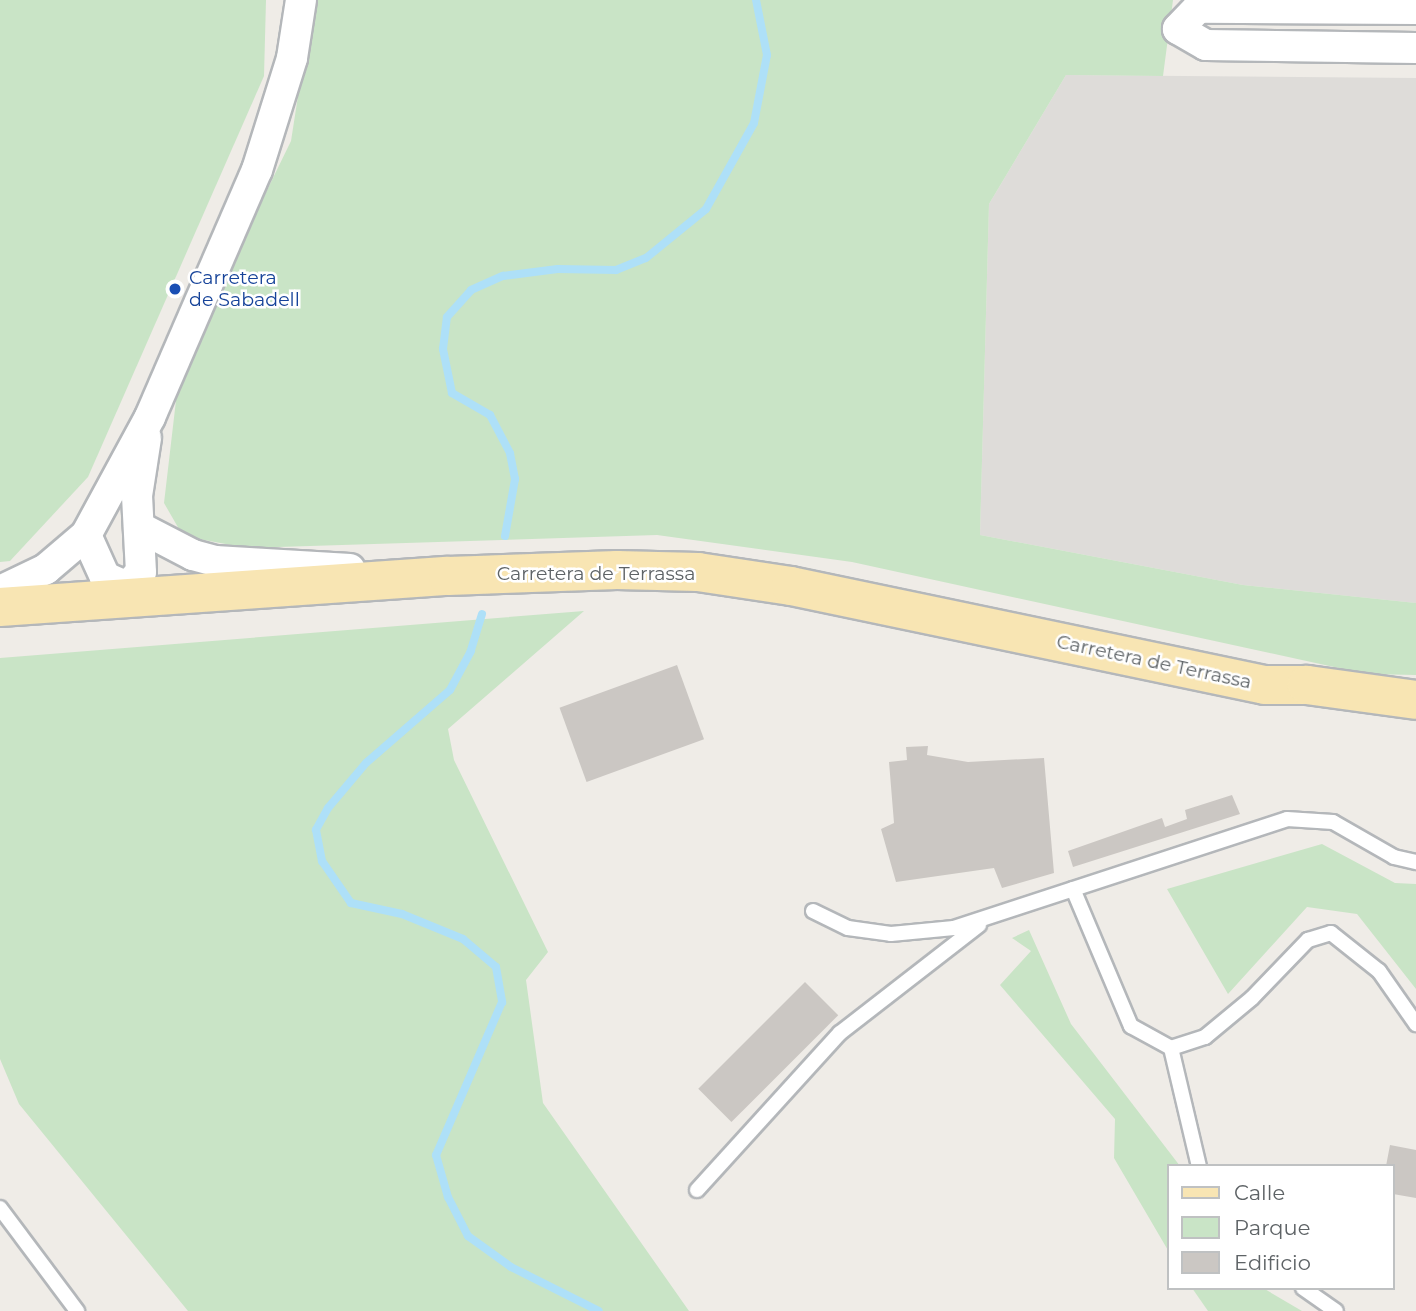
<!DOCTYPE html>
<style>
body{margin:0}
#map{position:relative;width:1416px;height:1311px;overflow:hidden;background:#efece7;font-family:Montserrat,sans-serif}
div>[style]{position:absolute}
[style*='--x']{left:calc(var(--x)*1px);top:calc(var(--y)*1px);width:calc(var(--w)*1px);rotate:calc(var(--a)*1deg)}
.industrial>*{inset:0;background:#dedcd9}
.green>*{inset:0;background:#c9e4c6}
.stream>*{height:8px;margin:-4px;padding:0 4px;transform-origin:4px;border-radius:4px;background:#aee0f8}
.building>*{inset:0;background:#cbc7c3;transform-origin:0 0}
.roads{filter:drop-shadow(2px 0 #b4b7ba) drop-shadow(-2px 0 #b4b7ba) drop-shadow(0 2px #b4b7ba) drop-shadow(0 -2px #b4b7ba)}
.lane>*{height:14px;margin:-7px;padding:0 7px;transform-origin:7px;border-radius:7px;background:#fff}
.street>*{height:30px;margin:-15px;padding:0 15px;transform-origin:15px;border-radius:15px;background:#fff}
.primary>*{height:38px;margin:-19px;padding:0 19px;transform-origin:19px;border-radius:19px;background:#f8e5b3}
.dots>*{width:19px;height:19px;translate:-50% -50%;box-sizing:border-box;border:4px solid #fff;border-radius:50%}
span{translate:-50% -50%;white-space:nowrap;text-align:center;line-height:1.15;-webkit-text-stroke:5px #fff;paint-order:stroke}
.transit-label{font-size:19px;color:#164399}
.left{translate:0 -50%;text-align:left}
.street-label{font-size:19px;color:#5e6366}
.legend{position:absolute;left:1167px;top:1164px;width:228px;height:126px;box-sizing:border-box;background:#fff;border:2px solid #bfc1c2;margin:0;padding:9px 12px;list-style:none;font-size:21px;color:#5e6366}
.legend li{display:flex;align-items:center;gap:14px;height:35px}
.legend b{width:35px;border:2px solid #bfc1c2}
</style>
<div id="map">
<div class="industrial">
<i style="clip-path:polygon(1066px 75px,1416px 78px,1416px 603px,1243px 585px,980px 535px,989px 204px)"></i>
</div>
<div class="green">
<i style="clip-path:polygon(0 0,266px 0,264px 76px,88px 477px,10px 561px,0 562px)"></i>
<i style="clip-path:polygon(313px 0,1173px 0,1163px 76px,1066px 75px,989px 204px,980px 535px,1243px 585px,1416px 603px,1416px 675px,1366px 674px,852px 562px,657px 535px,247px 548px,183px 536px,164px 503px,177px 392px,205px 317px,291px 141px)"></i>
<i style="clip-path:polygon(584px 611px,448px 729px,454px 760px,548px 952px,526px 980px,543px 1103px,689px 1311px,188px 1311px,19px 1104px,0 1059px,0 658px)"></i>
<i style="clip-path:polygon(1322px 844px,1395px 883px,1416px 884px,1416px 989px,1357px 914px,1307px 907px,1228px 994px,1167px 889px)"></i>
<i style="clip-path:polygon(1029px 930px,1071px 1024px,1180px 1166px,1169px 1166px,1169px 1252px,1114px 1158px,1115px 1119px,1000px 985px,1031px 951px,1012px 938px)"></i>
<i style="clip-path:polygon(1192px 1288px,1263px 1288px,1302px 1311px,1208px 1311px)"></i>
</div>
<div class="stream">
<i style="--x:505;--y:536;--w:58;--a:-80"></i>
<i style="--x:515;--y:479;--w:26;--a:-101"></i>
<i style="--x:510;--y:453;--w:43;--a:-117.8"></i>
<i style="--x:490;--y:415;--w:44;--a:-149.9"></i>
<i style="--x:452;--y:393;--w:45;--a:-101.6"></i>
<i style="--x:443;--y:349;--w:32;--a:-83"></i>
<i style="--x:447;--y:317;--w:36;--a:-48"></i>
<i style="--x:471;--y:290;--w:35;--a:-24"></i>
<i style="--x:503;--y:276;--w:55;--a:-7.3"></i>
<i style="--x:558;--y:269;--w:58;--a:1"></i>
<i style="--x:616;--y:270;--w:32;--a:-22"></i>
<i style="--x:646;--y:258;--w:77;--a:-39.2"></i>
<i style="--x:706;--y:209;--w:98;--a:-60.8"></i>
<i style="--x:754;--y:123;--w:69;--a:-79.2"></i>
<i style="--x:767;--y:55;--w:56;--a:-101.3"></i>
<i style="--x:482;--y:614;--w:39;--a:107"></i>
<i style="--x:471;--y:651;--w:44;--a:118.3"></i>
<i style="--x:450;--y:690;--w:111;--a:139"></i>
<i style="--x:366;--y:763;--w:59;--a:130.2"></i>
<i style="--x:328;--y:808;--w:25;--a:119"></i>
<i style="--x:316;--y:830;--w:32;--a:79"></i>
<i style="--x:322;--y:861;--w:51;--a:55.4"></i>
<i style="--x:351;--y:903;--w:52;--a:12.2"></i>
<i style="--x:402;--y:914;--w:66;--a:22.3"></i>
<i style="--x:463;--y:939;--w:43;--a:40.3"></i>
<i style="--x:496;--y:967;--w:36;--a:80"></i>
<i style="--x:502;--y:1002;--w:167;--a:113.3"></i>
<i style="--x:436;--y:1155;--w:44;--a:74.1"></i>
<i style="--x:448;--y:1197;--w:44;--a:62.9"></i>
<i style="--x:468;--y:1236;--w:53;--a:35.8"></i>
<i style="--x:511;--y:1267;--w:98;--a:26.6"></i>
</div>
<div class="building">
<i style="left:677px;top:665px;width:79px;height:125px;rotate:70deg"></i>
<i style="clip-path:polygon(928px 746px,927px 755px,968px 762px,1044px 758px,1054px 873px,1002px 888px,994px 868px,896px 882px,881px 829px,894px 823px,889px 762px,907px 760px,906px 747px)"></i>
<i style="clip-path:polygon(1232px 795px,1240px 814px,1073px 867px,1068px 851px,1162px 818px,1165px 827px,1187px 819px,1185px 810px)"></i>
<i style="left:805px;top:982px;width:47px;height:151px;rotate:45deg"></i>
<i style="clip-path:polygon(1390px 1145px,1416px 1150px,1416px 1198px,1393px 1194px,1393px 1166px,1386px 1166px)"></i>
</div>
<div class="roads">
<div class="lane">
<i style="--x:1073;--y:889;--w:149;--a:67.1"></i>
<i style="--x:1131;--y:1026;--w:46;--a:28.8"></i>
<i style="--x:1171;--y:1048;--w:36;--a:-18"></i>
<i style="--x:1205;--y:1037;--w:61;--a:-39.7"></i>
<i style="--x:1252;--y:998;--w:81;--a:-46"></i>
<i style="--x:1308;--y:940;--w:24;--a:-17"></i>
<i style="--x:1331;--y:933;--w:61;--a:38.4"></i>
<i style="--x:1379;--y:971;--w:65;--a:55.1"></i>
<i style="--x:813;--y:911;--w:39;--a:26"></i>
<i style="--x:848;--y:928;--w:43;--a:7.9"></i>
<i style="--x:891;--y:934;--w:63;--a:-5.4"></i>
<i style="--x:954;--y:928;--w:350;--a:-18.1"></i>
<i style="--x:1287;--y:819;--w:46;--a:3.7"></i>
<i style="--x:1333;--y:822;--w:70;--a:29.8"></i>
<i style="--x:1394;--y:857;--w:23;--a:13"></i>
<i style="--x:1171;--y:1048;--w:121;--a:76.7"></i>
<i style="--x:697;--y:1190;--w:212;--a:-47.7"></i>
<i style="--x:840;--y:1033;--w:176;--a:-37.8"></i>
<i style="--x:0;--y:1208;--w:129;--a:53.2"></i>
<i style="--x:1303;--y:1288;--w:40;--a:34.9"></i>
</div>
<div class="street">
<i style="--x:1416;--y:9;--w:218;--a:-179.7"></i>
<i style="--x:1198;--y:8;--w:29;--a:134"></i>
<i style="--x:1178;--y:29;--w:32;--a:30"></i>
<i style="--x:1206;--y:45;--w:210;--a:0.8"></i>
<i style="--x:139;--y:527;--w:61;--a:27.4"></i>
<i style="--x:193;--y:555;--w:23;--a:15"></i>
<i style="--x:215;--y:561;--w:135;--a:3.4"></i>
<i style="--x:86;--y:535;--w:46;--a:65.7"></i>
<i style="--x:105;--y:577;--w:36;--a:24"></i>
<i style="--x:0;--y:591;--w:51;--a:-25.6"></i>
<i style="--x:46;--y:569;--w:52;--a:-40.4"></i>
<i style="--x:86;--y:535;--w:134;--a:-61.5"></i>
<i style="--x:150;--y:417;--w:269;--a:-66.6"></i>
<i style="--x:257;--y:170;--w:117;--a:-72.6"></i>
<i style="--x:292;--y:58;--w:59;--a:-81.2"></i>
<i style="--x:104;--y:598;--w:23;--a:-23"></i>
<i style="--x:125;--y:589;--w:23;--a:-47"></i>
<i style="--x:141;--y:572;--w:76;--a:-93"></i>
<i style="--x:137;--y:496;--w:59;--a:-81.2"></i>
</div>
<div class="primary">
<i style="--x:0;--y:607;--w:449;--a:-4"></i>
<i style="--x:448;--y:576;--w:169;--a:-2"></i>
<i style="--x:617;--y:570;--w:81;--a:1.4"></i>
<i style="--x:698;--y:572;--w:94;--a:8.6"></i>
<i style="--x:791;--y:586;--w:484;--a:11.8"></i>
<i style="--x:1265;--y:685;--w:42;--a:0"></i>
<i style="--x:1307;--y:685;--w:110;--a:7.8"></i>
</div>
</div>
<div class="dots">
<i style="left:175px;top:289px;background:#1a4fb4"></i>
</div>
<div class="transit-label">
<span class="left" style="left:189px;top:289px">Carretera<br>de Sabadell</span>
</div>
<div class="street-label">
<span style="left:596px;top:574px">Carretera de Terrassa</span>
<span style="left:1154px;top:662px;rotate:12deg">Carretera de Terrassa</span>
</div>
<ul class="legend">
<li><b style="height:9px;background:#f8e5b3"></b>Calle</li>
<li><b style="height:19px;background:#c9e4c6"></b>Parque</li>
<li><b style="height:19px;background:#cbc7c3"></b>Edificio</li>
</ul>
</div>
